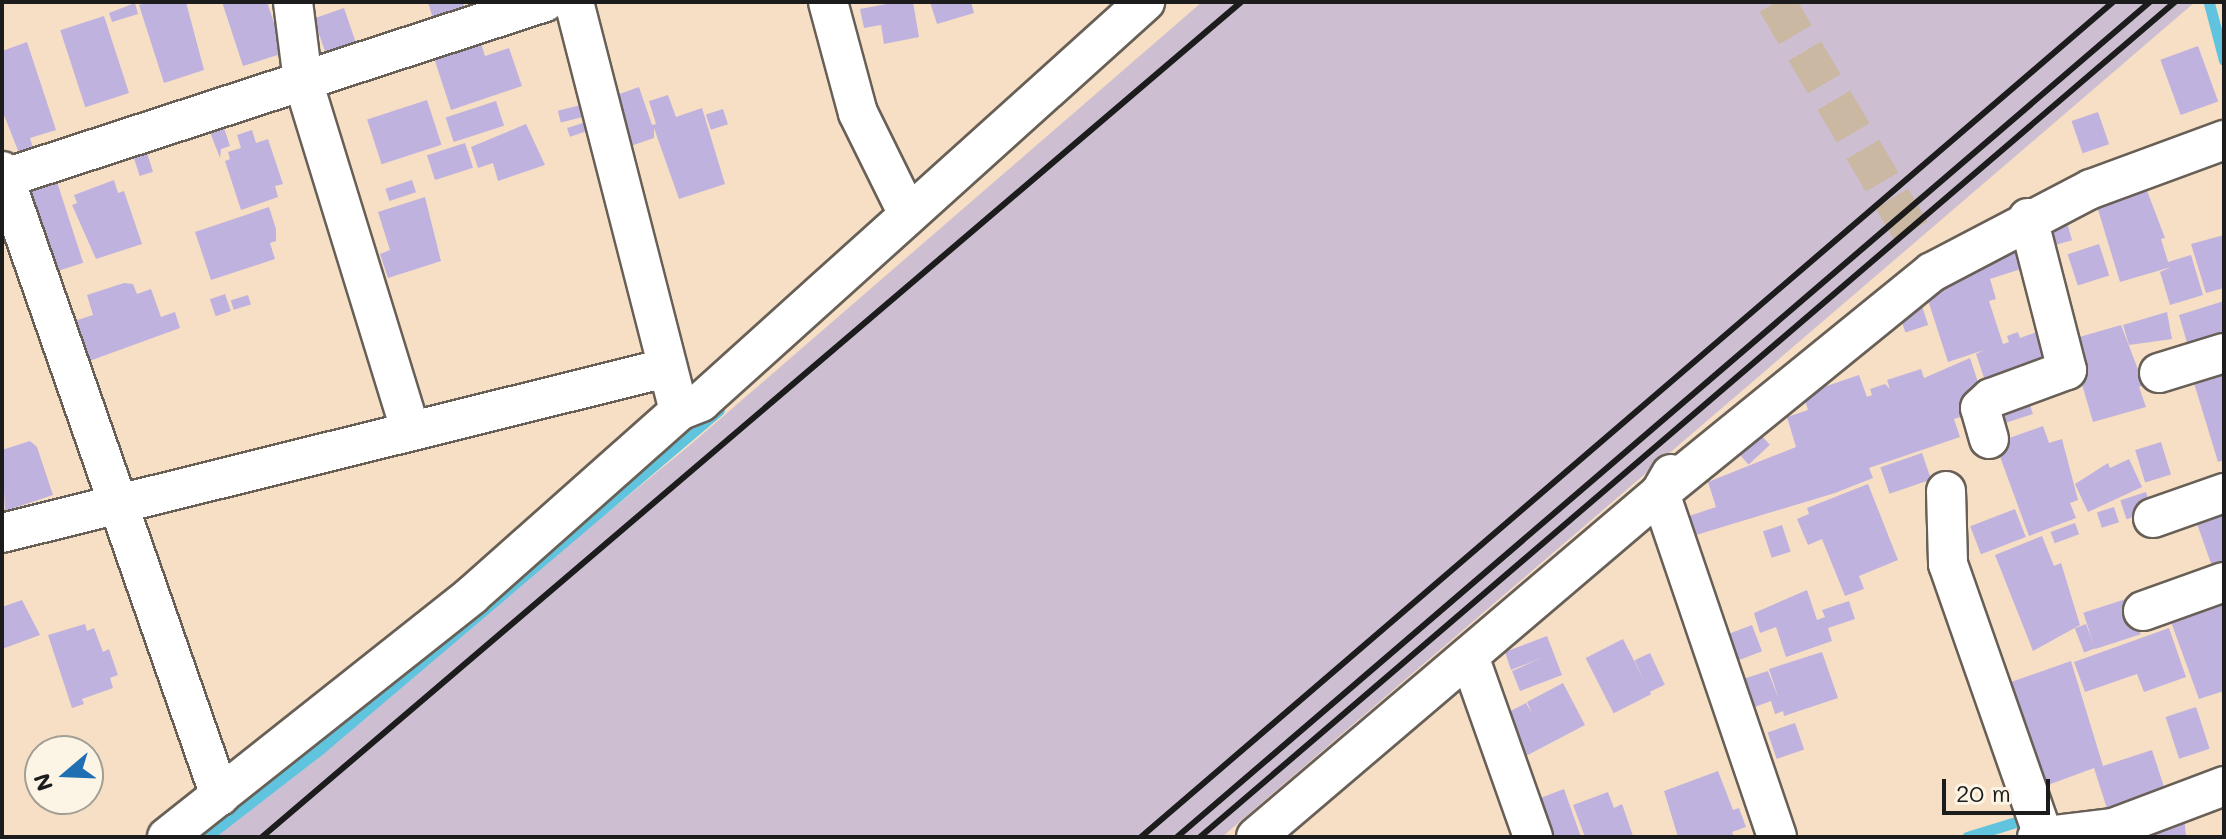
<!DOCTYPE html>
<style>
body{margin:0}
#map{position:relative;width:2226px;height:839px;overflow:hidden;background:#f6dfc5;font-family:Mali,sans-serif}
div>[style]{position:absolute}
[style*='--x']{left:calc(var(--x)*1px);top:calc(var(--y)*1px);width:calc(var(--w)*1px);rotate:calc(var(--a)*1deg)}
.industrial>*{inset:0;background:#cdbed2}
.stream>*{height:11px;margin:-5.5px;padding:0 5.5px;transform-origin:5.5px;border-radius:5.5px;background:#60c4de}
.building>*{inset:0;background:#c0b2de;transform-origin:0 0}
.minor-tunnel>*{height:38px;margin-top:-19px;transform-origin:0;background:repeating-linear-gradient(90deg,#cab8a3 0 38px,transparent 0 57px)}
.roads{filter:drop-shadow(2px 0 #686057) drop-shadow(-2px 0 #686057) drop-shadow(0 2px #686057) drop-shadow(0 -2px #686057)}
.minor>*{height:38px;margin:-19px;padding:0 19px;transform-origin:19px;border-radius:19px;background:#fff}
.rail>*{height:6px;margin:-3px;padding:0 3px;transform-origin:3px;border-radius:3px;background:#1c1c1c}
span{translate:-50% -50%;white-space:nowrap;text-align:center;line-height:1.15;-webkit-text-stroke:7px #fcf5e5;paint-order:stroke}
.frame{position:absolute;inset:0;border:4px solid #1c1c1c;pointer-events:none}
.north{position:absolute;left:24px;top:735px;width:80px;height:80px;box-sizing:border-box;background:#fcf5e5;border:2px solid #a29e95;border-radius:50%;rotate:251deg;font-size:22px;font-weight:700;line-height:32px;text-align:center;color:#1c1c1c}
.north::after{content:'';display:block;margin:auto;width:28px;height:36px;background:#1f6fb2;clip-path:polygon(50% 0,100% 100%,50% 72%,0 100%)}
.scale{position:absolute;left:1942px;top:779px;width:108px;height:36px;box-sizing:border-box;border:4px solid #1c1c1c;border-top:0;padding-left:10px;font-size:24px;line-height:28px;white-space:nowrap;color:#1c1c1c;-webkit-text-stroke:6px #fcf5e5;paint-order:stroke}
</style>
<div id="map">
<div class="industrial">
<i style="clip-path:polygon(1202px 2px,2195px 2px,1222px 837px,213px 837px,690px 445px)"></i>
</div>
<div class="stream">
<i style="--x:2209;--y:3;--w:59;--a:75.3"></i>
<i style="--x:206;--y:837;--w:145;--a:-37.7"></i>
<i style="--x:321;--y:748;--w:522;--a:-40.34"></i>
<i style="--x:1967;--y:837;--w:51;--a:-17"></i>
</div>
<div class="building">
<i style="clip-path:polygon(148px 2px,186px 2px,204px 70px,164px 83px,139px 5px)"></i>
<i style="clip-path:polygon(222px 2px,267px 2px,284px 53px,243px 66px)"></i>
<i style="clip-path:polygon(428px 2px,463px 2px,466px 13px,434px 22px)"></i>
<i style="clip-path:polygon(897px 2px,913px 2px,919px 37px,884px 44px,881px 25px,864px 28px,860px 9px)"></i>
<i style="clip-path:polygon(930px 2px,971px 2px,974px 13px,937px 24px)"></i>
<i style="clip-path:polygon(135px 3px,138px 14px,112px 22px,109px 13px)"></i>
<i style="left:344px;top:8px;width:39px;height:32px;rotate:71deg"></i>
<i style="left:104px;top:16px;width:81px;height:46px;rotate:72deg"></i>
<i style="clip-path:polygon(480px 40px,485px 56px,509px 48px,522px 86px,451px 110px,434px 58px)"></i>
<i style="clip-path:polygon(27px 42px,56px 130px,30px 138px,33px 148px,19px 153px,2px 110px,2px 51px)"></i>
<i style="left:2198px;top:46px;width:59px;height:40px;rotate:70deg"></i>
<i style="clip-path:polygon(639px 87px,652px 125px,656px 124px,649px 101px,668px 95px,676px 117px,702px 108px,725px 184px,679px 199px,654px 128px,654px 138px,625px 148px,611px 97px)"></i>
<i style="left:427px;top:100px;width:47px;height:63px;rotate:72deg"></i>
<i style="left:496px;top:101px;width:26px;height:53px;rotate:72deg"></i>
<i style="left:585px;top:104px;width:12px;height:28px;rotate:76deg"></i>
<i style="left:723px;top:109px;width:16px;height:18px;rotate:72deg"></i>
<i style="left:2098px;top:112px;width:34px;height:28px;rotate:71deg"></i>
<i style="left:589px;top:121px;width:9px;height:23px;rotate:72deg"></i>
<i style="clip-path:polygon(222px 122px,230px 146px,221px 149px,220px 158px,208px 127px)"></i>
<i style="clip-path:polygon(526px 124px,545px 165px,498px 181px,493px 163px,478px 168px,471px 147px)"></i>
<i style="clip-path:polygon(252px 130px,256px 143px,268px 139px,283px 184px,275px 186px,278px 197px,241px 210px,225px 161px,230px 159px,228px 152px,241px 148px,237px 135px)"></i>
<i style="left:465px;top:143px;width:26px;height:40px;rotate:72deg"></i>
<i style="left:145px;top:147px;width:26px;height:14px;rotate:72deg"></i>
<i style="clip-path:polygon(114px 180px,118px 193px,124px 191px,142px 244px,96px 259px,72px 205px,77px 203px,74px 195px)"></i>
<i style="left:412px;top:180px;width:13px;height:28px;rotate:72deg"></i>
<i style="left:57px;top:182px;width:85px;height:34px;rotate:72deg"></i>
<i style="clip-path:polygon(2146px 188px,2165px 238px,2161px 239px,2168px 262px,2191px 255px,2203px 295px,2170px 305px,2160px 272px,2171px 267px,2120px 282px,2096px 203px)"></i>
<i style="clip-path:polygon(425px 197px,441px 261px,388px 278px,380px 254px,390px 250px,378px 212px)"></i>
<i style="clip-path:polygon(269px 207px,276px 229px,276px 241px,270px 243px,275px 259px,211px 280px,195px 232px)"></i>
<i style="left:2066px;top:219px;width:22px;height:22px;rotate:74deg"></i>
<i style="clip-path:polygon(2224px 235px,2224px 288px,2206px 293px,2191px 244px)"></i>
<i style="left:2099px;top:244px;width:33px;height:33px;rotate:72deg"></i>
<i style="clip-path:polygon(2018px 247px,2024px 268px,1990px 279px,1996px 299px,1989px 301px,2003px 344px,2009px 342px,2007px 336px,2018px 332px,2020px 338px,2040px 331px,2053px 366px,1988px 390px,1976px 354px,1984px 350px,1948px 362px,1926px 294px)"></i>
<i style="clip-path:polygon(124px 283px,133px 284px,137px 294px,151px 289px,161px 317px,175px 312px,180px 328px,81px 364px,68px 323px,93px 315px,87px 295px)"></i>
<i style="left:225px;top:294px;width:18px;height:16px;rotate:71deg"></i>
<i style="left:248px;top:295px;width:10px;height:18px;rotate:73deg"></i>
<i style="clip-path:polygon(2224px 301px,2224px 342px,2190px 353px,2179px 315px)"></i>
<i style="left:1922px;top:306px;width:20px;height:24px;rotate:72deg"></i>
<i style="clip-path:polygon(2167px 312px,2172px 339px,2129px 345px,2123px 325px)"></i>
<i style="clip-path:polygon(2121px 325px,2144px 385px,2139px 387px,2146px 407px,2093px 422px,2069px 340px)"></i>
<i style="clip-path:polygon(1970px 358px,1981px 391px,1970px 414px,1954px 419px,1960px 437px,1869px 468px,1873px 478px,1835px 493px,1696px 535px,1689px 516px,1716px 507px,1708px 482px,1796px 447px,1787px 417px,1808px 410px,1803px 394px,1859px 375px,1867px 397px,1872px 395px,1870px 389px,1885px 384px,1890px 389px,1887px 380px,1921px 369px,1924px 378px)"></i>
<i style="clip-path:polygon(2224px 374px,2224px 460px,2218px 462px,2194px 383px)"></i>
<i style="left:2027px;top:396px;width:19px;height:39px;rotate:72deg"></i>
<i style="clip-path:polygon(2043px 426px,2049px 443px,2062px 439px,2078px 500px,2070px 503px,2076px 518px,2029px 536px,1995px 443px)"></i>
<i style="left:1759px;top:433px;width:16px;height:29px;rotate:47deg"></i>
<i style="clip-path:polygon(30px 441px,37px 447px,53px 495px,5px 511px,2px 450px)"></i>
<i style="left:2161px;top:442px;width:34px;height:27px;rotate:73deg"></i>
<i style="left:1922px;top:453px;width:28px;height:44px;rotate:71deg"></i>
<i style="clip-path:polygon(2129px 459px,2142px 487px,2088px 512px,2075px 484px,2108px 463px,2110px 468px)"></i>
<i style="clip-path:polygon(1868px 484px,1898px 560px,1859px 576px,1864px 589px,1845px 596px,1822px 539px,1808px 545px,1797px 519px,1809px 514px,1807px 508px)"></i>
<i style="left:2146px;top:492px;width:20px;height:27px;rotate:72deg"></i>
<i style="left:2114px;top:507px;width:16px;height:18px;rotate:72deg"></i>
<i style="clip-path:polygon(2224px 508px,2224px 564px,2213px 569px,2195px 518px)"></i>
<i style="left:2015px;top:509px;width:30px;height:48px;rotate:69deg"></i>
<i style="left:2075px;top:523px;width:12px;height:26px;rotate:70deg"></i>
<i style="left:1782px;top:525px;width:28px;height:20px;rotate:72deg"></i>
<i style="clip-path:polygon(2042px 536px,2054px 566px,2061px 563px,2080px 625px,2033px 651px,1995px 555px)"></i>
<i style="clip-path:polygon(1807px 590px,1817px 620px,1825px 617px,1822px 610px,1849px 601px,1855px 619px,1828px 628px,1832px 641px,1786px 657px,1776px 627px,1760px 633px,1754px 613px)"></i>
<i style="clip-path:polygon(2219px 593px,2224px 607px,2224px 691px,2199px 699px,2167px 611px)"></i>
<i style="left:2129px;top:598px;width:38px;height:48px;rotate:72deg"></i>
<i style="clip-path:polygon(22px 600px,40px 635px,2px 649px,2px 607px)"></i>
<i style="clip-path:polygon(85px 624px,87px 631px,94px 628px,103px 652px,109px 649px,118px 675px,110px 678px,113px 688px,82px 699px,84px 704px,72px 708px,48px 635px)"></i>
<i style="left:2086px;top:624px;width:26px;height:12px;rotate:69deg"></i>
<i style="left:1752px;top:625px;width:28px;height:26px;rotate:69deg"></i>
<i style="clip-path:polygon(2169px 628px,2186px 677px,2144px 692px,2137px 674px,2085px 692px,2074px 662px)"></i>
<i style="clip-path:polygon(1547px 636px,1562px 675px,1520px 691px,1512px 671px,1544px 657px,1511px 670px,1505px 652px)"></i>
<i style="left:1623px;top:639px;width:62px;height:42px;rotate:63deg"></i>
<i style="clip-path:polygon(1822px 652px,1838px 698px,1784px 716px,1783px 711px,1775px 714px,1771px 701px,1752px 708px,1743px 679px,1768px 671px,1779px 700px,1769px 669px)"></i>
<i style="left:1650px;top:653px;width:35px;height:17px;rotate:65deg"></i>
<i style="clip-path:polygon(2071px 661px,2103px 766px,2152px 750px,2167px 796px,2109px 815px,2094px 768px,2048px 785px,2008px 689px,2011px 682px)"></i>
<i style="clip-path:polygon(1563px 683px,1585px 725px,1522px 758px,1507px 713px,1526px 703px,1532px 713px,1527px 702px)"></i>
<i style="left:2196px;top:707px;width:44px;height:32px;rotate:72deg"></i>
<i style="left:1795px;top:723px;width:28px;height:29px;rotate:71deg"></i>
<i style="clip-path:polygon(1718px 771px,1733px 810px,1739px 808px,1746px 827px,1732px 832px,1734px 837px,1678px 837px,1664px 791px)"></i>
<i style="clip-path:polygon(1564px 789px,1581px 837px,1548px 837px,1535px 800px)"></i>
<i style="clip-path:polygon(1608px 792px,1614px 808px,1622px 804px,1633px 836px,1585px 837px,1573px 805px)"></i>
<i style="clip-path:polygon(2184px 815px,2186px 837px,2133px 837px)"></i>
</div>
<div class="minor-tunnel">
<i style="--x:1776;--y:2;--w:277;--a:59.5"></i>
</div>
<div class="roads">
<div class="minor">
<i style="--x:293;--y:2;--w:80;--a:82.8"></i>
<i style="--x:303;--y:81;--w:366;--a:72.9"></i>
<i style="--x:574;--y:2;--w:422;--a:75.6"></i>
<i style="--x:679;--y:411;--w:24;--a:-22"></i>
<i style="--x:701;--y:402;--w:598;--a:-42.02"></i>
<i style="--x:828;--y:2;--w:115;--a:74.9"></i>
<i style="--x:858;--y:113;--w:113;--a:63.7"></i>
<i style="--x:2;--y:171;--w:662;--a:70.77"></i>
<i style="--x:2;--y:179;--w:571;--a:-18.05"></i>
<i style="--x:2159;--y:373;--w:68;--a:-17.1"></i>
<i style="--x:1989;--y:439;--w:32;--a:-106"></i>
<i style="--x:1980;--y:408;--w:15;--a:-42"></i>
<i style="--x:1991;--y:398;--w:81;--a:-20.2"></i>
<i style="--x:2067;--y:370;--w:157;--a:-104.4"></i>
<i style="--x:1671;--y:474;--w:22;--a:120"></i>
<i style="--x:1660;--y:493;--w:363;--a:71.2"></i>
<i style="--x:1946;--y:491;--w:73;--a:88.4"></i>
<i style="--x:1948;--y:564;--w:287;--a:70.7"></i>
<i style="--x:2153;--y:518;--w:75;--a:-19.4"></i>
<i style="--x:2;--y:533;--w:684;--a:-13.96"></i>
<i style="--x:2143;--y:611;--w:86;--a:-19.7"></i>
<i style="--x:1469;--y:656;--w:192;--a:70.5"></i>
<i style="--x:167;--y:837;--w:389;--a:-38.4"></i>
<i style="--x:472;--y:595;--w:277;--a:-41.6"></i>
<i style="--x:1256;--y:837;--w:531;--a:-40.41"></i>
<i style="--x:1660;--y:493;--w:350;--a:-39.1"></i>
<i style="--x:1932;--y:272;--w:179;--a:-27.6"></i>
<i style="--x:2091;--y:189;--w:142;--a:-20.2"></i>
<i style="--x:2037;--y:837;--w:77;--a:-6.8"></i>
<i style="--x:2113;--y:828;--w:119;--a:-20.7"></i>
</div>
</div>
<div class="rail">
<i style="--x:262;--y:837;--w:1287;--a:-40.46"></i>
<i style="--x:1141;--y:837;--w:1281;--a:-40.66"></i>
<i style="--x:1177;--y:837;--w:1282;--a:-40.64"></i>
<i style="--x:1200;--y:837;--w:1284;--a:-40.58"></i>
</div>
<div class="frame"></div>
<div class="north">N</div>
<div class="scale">20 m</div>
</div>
